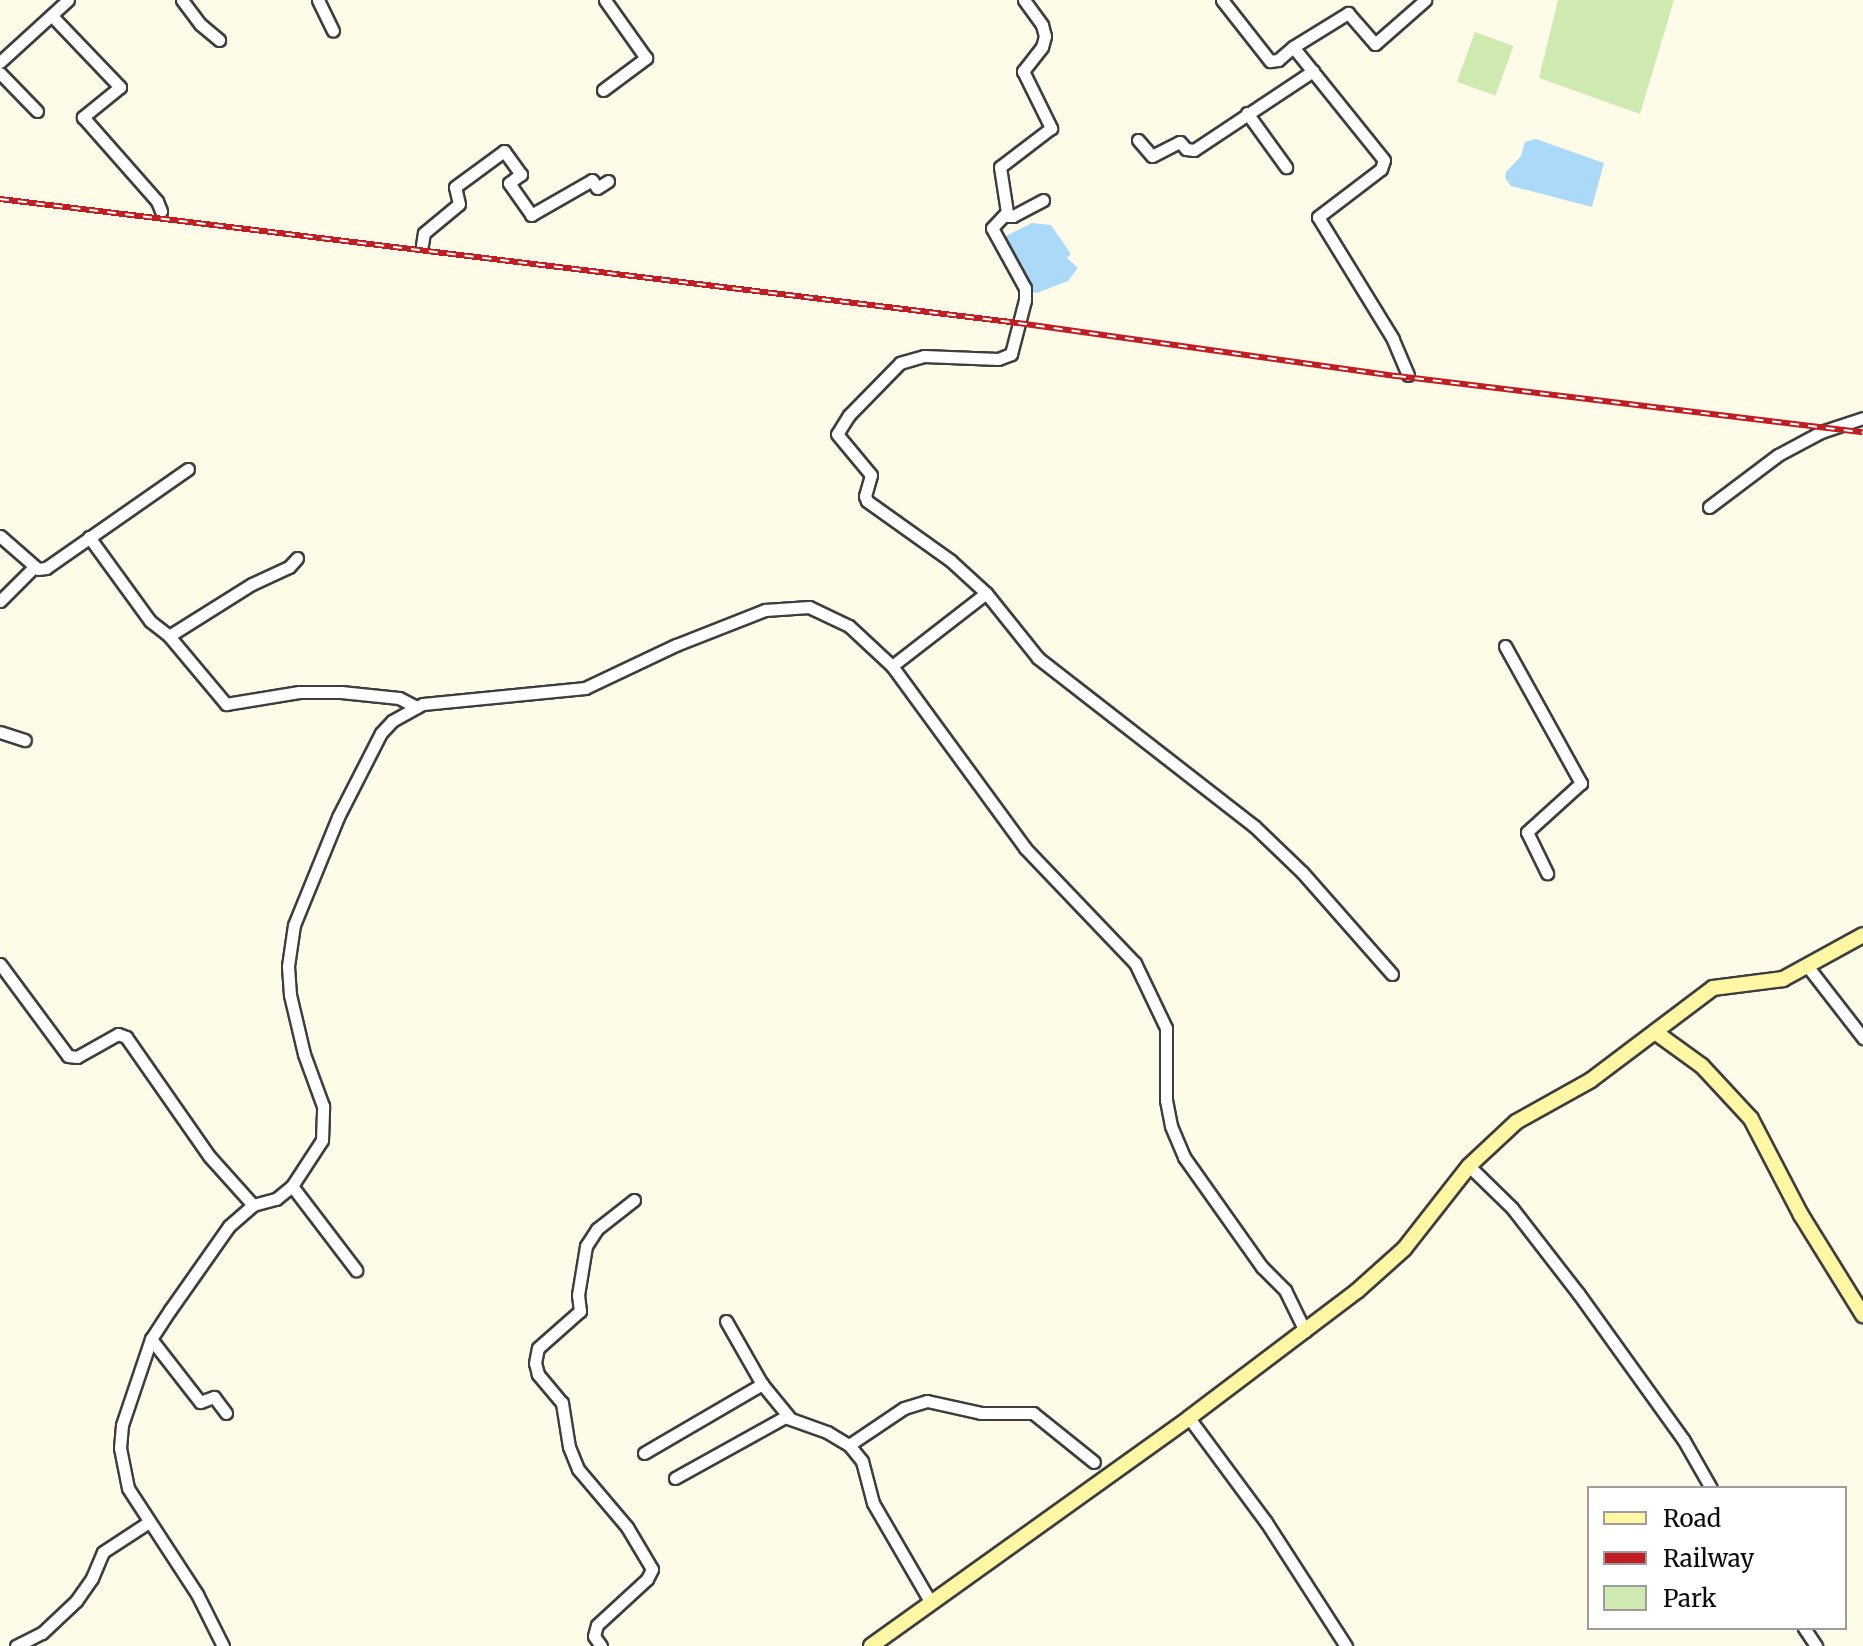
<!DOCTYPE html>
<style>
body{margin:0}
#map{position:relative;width:1863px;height:1646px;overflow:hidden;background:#fffbe9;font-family:Merriweather,serif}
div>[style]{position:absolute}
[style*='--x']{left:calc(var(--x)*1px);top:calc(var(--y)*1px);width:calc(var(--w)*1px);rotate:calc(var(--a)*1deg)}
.green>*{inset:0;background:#ceeab1;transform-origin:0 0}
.water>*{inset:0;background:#abdaf9}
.roads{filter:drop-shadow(2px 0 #3e3e3e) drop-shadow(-2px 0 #3e3e3e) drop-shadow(0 2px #3e3e3e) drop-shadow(0 -2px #3e3e3e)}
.street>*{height:11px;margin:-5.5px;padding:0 5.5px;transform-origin:5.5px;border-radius:5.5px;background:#fff}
.secondary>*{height:14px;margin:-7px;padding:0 7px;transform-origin:7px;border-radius:7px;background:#fff7a4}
.rail>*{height:6px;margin-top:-3px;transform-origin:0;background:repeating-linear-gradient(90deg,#fff 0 9px,#c01e22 0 18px);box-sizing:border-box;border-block:2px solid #c01e22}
span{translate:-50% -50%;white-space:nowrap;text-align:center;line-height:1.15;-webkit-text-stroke:8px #fff;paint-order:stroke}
.legend{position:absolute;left:1587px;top:1486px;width:260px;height:144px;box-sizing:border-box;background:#fff;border:2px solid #9d9d9d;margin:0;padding:10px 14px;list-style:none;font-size:24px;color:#0b0b0b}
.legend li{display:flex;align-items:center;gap:16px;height:40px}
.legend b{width:40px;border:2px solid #9d9d9d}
</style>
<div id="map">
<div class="green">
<i style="clip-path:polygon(1558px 0,1674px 0,1640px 114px,1539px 78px)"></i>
<i style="left:1475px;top:32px;width:41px;height:53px;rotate:20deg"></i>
</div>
<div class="water">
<i style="clip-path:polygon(1536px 139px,1604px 163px,1592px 207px,1511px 186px,1505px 178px,1506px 172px,1521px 156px,1525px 142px)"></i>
<i style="clip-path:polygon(1032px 223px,1051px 225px,1071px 254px,1067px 258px,1078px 268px,1068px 281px,1037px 293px,1028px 291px,1002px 238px)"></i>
</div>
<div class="roads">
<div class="street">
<i style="--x:182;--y:0;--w:30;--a:53"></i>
<i style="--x:200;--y:24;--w:25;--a:40"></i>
<i style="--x:318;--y:0;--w:34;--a:64"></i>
<i style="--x:1024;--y:0;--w:31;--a:54"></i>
<i style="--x:1042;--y:25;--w:11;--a:75"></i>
<i style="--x:1045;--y:36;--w:11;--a:105"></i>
<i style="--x:1042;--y:47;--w:31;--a:128"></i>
<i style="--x:1023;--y:71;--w:64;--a:63.8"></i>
<i style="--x:1051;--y:128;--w:64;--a:142.6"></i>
<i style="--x:1000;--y:167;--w:46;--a:81.2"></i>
<i style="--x:1007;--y:212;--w:22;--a:133"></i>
<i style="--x:992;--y:228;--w:68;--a:61.2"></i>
<i style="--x:1025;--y:288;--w:12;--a:90"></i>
<i style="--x:1025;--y:300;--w:56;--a:104.5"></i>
<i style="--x:1011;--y:354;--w:14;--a:159"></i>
<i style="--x:998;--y:359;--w:74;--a:-177.7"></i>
<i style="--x:924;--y:356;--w:25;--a:164"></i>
<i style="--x:900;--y:363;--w:73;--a:134.4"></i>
<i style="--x:849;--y:415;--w:22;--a:122"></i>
<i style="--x:837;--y:434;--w:53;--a:50.3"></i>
<i style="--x:871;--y:475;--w:22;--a:106"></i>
<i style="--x:865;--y:496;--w:5;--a:68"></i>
<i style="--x:867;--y:501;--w:103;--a:35.5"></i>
<i style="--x:951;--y:561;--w:47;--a:42.4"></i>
<i style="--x:986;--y:593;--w:83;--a:51.3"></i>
<i style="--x:1038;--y:658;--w:274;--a:37.9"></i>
<i style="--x:1254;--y:826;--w:66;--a:43.8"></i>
<i style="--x:1302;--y:872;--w:136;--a:48.6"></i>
<i style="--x:1222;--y:0;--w:78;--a:51.8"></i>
<i style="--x:1270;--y:61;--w:8;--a:-7"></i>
<i style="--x:1278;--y:60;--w:20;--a:-41"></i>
<i style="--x:53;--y:17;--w:97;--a:46.3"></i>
<i style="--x:120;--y:87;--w:48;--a:141"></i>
<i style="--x:83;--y:117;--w:112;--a:48.6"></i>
<i style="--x:157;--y:201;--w:11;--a:68"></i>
<i style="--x:0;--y:62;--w:92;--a:-42.4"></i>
<i style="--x:0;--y:73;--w:53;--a:45.8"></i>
<i style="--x:603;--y:90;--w:54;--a:-36.7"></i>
<i style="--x:646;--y:58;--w:71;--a:-125.3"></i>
<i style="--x:1247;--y:113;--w:67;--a:54.2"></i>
<i style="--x:1138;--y:140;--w:21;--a:49"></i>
<i style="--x:1152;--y:156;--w:31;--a:-27"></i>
<i style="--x:1180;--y:142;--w:9;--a:49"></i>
<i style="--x:1186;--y:149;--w:8;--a:7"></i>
<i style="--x:1194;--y:150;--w:143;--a:-33.6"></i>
<i style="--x:1004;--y:216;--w:9;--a:0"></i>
<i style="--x:1013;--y:216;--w:34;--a:-28"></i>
<i style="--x:422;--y:245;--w:12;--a:-81"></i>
<i style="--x:424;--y:233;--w:45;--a:-39.6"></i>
<i style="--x:459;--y:204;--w:17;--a:-103"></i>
<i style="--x:455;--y:187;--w:61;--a:-36.3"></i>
<i style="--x:504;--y:151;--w:29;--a:54"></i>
<i style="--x:521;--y:174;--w:15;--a:143"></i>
<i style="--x:509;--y:183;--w:39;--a:55"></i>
<i style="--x:531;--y:215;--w:70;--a:-29.8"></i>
<i style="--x:592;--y:180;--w:9;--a:58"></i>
<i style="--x:597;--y:188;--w:13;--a:-32"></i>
<i style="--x:1408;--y:375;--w:39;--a:-113"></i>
<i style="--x:1393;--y:339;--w:143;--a:-121.6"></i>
<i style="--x:1318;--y:217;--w:79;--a:-37.3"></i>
<i style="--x:1381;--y:169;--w:9;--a:-72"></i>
<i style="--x:1384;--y:160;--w:145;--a:-128.8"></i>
<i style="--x:1293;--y:47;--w:65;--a:-31.7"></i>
<i style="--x:1348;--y:13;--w:41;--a:48.9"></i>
<i style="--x:1375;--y:44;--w:67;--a:-41.3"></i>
<i style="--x:1709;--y:507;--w:86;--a:-37"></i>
<i style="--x:1778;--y:455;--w:49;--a:-28.1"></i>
<i style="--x:1821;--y:432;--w:44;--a:-18.4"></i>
<i style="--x:0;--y:536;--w:50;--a:41"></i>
<i style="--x:38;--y:569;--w:8;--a:-7"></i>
<i style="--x:46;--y:568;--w:173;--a:-34.9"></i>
<i style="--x:89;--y:537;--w:104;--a:54"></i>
<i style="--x:150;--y:621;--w:24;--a:38"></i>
<i style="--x:169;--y:636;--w:89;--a:50"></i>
<i style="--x:226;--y:704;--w:74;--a:-9.3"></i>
<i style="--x:299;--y:692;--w:42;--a:0"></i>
<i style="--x:341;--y:692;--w:58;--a:5.9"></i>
<i style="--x:399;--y:698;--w:20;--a:27"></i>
<i style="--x:0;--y:601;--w:48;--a:-45"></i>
<i style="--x:169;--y:636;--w:98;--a:-32.1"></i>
<i style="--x:252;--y:584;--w:41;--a:-24.7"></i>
<i style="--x:289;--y:567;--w:12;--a:-48"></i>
<i style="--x:1505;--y:646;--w:157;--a:61"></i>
<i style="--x:1581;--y:783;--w:73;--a:137.8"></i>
<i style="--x:1527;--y:832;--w:46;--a:64"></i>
<i style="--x:892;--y:666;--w:119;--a:-37.8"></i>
<i style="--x:0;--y:732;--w:26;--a:18"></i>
<i style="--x:0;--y:964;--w:114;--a:53.5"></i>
<i style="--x:68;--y:1056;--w:9;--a:6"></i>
<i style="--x:77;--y:1057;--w:47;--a:-29.3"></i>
<i style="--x:118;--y:1034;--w:9;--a:21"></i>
<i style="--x:126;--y:1037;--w:145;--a:55.1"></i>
<i style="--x:209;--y:1156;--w:66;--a:48.1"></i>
<i style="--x:1808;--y:967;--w:90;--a:52.2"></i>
<i style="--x:1469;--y:1166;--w:60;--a:44.3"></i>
<i style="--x:1512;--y:1208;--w:108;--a:52.2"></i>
<i style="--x:1578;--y:1293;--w:180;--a:54.3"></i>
<i style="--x:1683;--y:1439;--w:56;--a:60.3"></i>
<i style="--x:292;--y:1186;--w:106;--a:52.7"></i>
<i style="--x:726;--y:1321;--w:73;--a:60.3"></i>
<i style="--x:762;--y:1384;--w:43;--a:50.7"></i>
<i style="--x:151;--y:1339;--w:80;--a:52.1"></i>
<i style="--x:200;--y:1402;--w:15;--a:-20"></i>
<i style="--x:214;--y:1397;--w:20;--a:53"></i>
<i style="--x:1189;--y:1418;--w:129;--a:53.5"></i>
<i style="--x:1266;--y:1522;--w:148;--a:57.2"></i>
<i style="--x:849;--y:1445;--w:66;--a:-33.9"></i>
<i style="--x:904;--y:1408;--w:24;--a:-17"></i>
<i style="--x:927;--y:1401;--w:55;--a:12.5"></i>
<i style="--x:981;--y:1413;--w:52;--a:0"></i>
<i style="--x:1033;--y:1413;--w:78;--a:38.8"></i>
<i style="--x:644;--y:1453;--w:137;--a:-30.3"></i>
<i style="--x:675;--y:1478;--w:126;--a:-29"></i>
<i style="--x:785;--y:1417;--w:45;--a:19.7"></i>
<i style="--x:827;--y:1432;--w:26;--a:31"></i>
<i style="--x:849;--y:1445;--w:21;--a:51"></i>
<i style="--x:862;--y:1461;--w:43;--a:75.3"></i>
<i style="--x:873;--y:1503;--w:116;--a:59.9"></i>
<i style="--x:1804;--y:1628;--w:22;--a:56"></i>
<i style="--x:16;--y:1646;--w:29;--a:-27"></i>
<i style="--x:42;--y:1633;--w:47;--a:-43.3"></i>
<i style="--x:76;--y:1601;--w:28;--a:-55"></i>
<i style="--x:92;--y:1578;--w:28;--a:-67"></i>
<i style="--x:103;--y:1552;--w:55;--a:-33.1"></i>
<i style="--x:223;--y:1646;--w:58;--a:-116.6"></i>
<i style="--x:197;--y:1594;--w:126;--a:-123.1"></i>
<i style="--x:128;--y:1488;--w:41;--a:-101.3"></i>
<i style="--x:120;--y:1448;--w:23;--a:-85"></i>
<i style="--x:122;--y:1425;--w:91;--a:-71.4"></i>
<i style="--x:151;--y:1339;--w:35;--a:-57"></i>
<i style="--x:170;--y:1310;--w:103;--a:-54.9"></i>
<i style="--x:229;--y:1226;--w:32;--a:-41"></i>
<i style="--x:253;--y:1205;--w:24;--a:-15"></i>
<i style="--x:276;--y:1199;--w:21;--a:-39"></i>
<i style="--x:292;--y:1186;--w:55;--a:-56.9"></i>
<i style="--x:322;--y:1140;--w:34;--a:-88"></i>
<i style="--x:323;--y:1106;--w:55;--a:-110.1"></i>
<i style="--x:304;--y:1054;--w:61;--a:-103.3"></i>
<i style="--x:290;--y:995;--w:29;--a:-94"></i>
<i style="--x:288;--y:966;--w:41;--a:-81.7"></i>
<i style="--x:294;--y:925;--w:117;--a:-67.8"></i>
<i style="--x:338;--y:817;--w:94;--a:-62.9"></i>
<i style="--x:381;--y:733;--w:16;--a:-47"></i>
<i style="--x:392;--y:721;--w:35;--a:-29"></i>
<i style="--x:423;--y:704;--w:163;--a:-5.6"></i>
<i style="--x:585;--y:688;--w:101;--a:-25.3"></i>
<i style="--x:676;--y:645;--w:96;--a:-21.5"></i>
<i style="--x:765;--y:610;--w:44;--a:-3.9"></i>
<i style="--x:809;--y:607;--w:44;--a:25.4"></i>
<i style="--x:849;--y:626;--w:59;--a:42.9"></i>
<i style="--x:892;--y:666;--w:225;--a:53.8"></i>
<i style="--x:1025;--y:848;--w:159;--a:46.3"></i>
<i style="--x:1135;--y:963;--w:72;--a:64.5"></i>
<i style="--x:1166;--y:1028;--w:72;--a:90"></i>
<i style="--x:1166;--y:1100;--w:26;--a:79"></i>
<i style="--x:1171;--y:1126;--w:34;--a:67"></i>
<i style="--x:1184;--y:1157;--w:135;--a:54.7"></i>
<i style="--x:1262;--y:1267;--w:33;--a:45"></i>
<i style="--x:1285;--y:1290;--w:46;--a:64"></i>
<i style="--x:601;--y:1646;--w:12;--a:-125"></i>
<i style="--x:594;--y:1636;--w:11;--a:-75"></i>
<i style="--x:597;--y:1625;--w:68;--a:-42.6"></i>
<i style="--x:647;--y:1579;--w:11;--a:-63"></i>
<i style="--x:652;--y:1569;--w:49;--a:-120.8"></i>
<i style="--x:627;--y:1527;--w:76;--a:-130.2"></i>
<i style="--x:578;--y:1469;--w:24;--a:-112"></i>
<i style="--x:569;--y:1447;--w:45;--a:-99"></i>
<i style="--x:562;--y:1403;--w:38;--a:-130"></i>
<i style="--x:538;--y:1374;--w:11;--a:-105"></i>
<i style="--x:535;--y:1363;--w:15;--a:-79"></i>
<i style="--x:538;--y:1348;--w:56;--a:-41.4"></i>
<i style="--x:580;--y:1311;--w:16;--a:-97"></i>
<i style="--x:578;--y:1295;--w:50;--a:-80.7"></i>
<i style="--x:586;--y:1246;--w:20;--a:-57"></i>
<i style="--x:597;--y:1229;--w:47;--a:-38.1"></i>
</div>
<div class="secondary">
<i style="--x:1655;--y:1032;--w:58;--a:35.9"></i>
<i style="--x:1702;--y:1066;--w:72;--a:47.2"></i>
<i style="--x:1751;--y:1119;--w:108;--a:62.5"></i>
<i style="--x:1801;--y:1215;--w:118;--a:58.2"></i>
<i style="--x:871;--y:1646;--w:391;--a:-35.6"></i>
<i style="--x:1189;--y:1418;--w:211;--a:-37.1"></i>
<i style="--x:1357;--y:1291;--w:63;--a:-41.8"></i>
<i style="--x:1404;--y:1249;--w:105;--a:-51.9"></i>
<i style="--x:1469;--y:1166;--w:64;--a:-43.1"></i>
<i style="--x:1516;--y:1122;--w:86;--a:-29.2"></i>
<i style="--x:1591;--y:1080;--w:153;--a:-37"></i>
<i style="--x:1713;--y:988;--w:71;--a:-7.3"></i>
<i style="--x:1783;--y:979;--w:91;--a:-28.8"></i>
</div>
</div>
<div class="rail">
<i style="--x:0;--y:199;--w:1026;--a:6.94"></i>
<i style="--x:1018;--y:323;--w:383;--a:8"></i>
<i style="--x:1397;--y:376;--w:469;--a:6.9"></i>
</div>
<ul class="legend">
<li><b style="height:10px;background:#fff7a4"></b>Road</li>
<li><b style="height:10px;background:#c01e22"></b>Railway</li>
<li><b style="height:22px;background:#ceeab1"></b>Park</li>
</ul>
</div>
